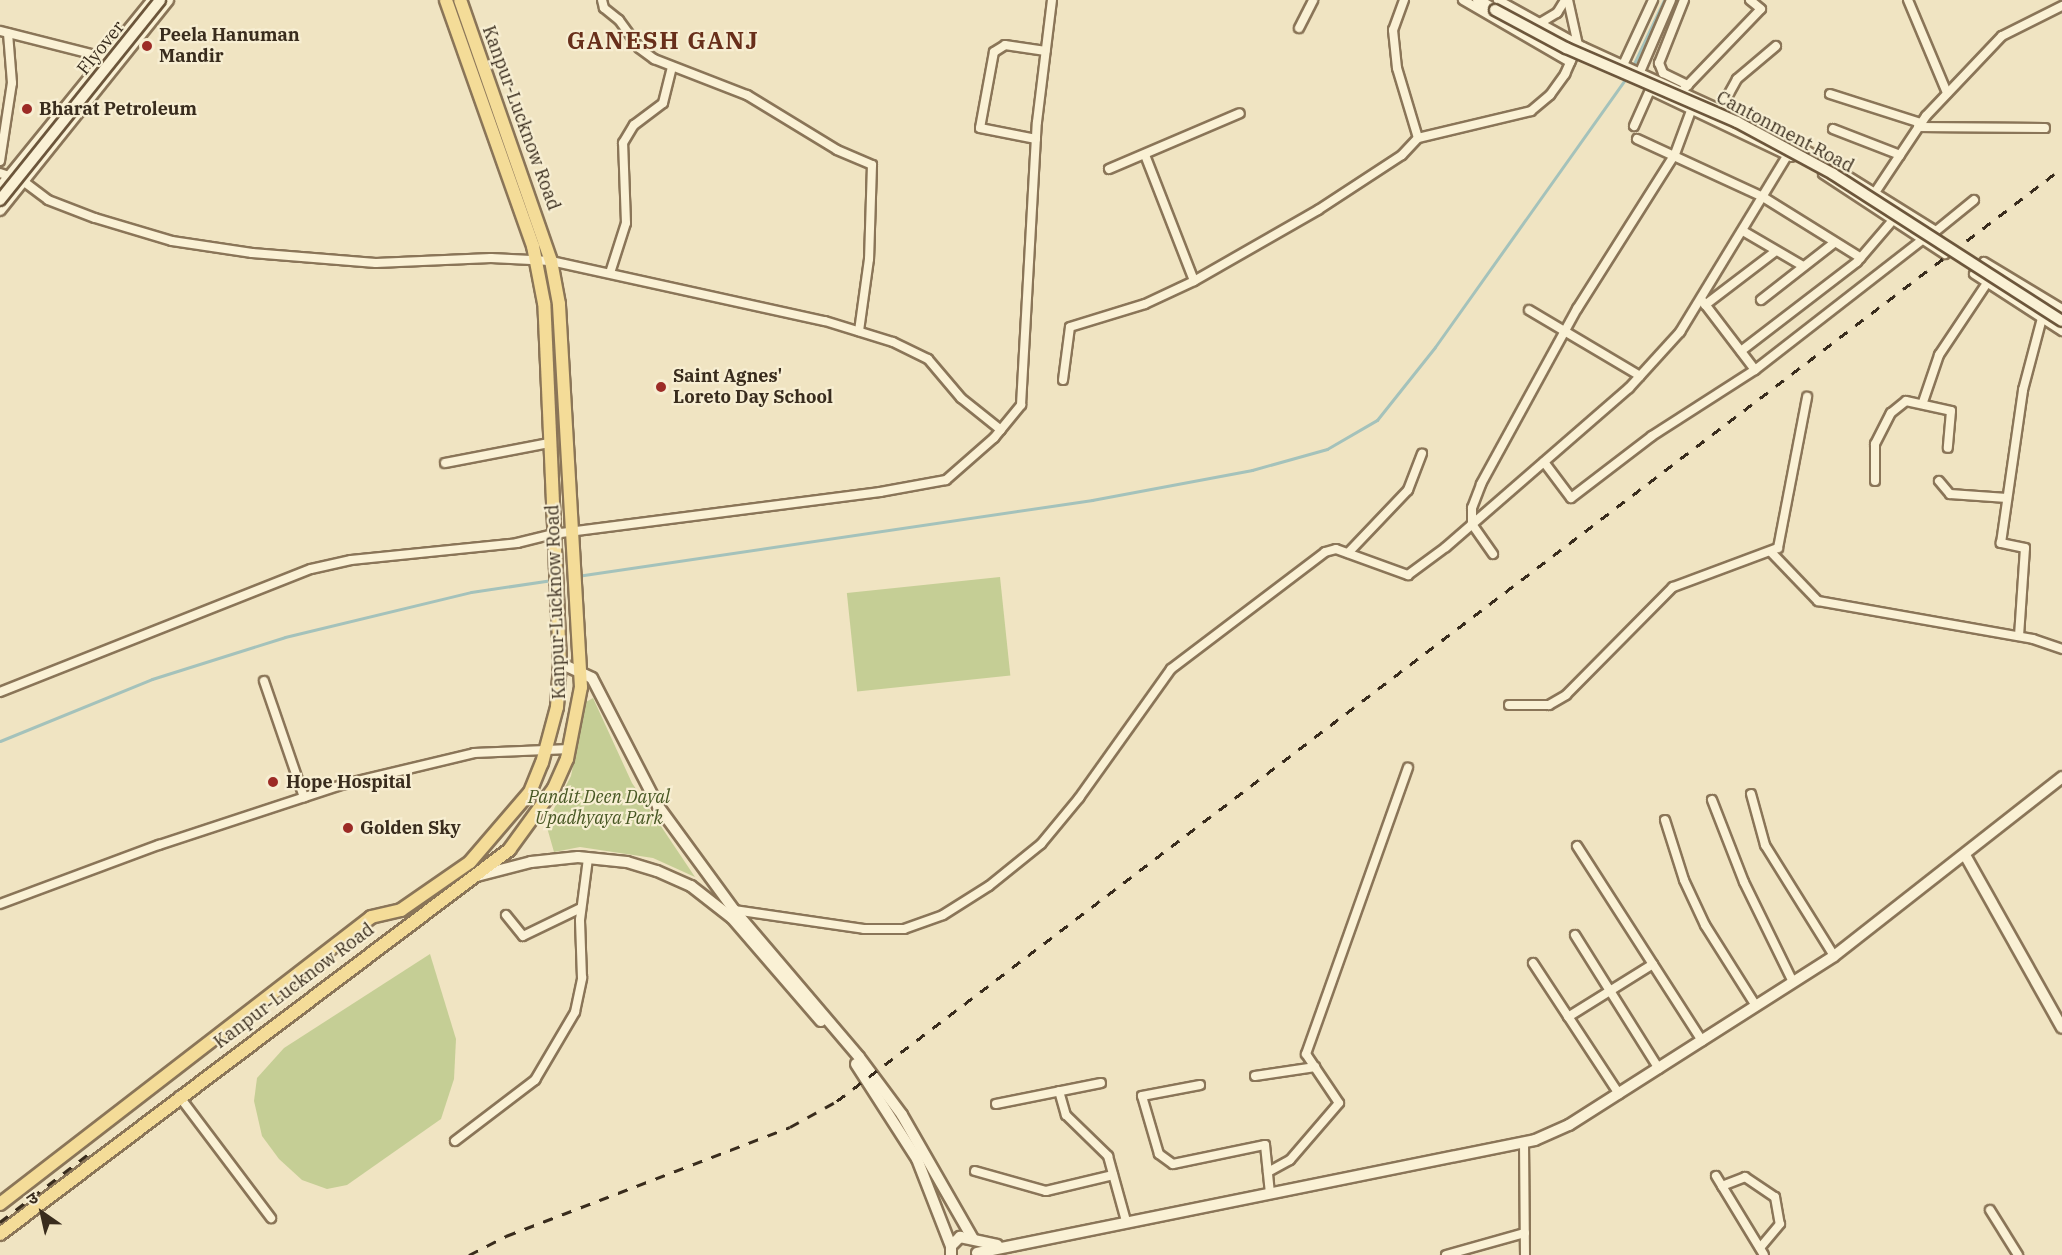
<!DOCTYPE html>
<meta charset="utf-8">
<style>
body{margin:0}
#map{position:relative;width:2062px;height:1255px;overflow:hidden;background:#f0e4c2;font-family:"IBM Plex Serif","Noto Sans Devanagari",serif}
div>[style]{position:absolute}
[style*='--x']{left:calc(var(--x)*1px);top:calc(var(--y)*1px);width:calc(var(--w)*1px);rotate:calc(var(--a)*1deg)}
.green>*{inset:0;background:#c5ce95;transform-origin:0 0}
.stream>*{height:3px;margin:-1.5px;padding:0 1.5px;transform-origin:1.5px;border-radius:1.5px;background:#a4c2bb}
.roads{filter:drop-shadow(2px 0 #8a7558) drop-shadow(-2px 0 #8a7558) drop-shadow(0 2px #8a7558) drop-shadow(0 -2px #8a7558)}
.street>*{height:8px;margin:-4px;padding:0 4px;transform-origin:4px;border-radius:4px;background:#faf1d5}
.secondary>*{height:10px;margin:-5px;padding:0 5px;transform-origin:5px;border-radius:5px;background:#faf1d5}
.primary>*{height:12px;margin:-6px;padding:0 6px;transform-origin:6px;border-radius:6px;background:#f4dc98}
.rail>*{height:3px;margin-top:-1.5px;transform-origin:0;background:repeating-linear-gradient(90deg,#392c1d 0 10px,transparent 0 20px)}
.bridges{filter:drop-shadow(2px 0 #6c563b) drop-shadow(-2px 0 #6c563b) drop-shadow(0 2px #6c563b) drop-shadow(0 -2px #6c563b)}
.secondary-bridge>*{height:10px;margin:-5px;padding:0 5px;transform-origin:5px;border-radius:5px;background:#faf1d5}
.dots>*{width:16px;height:16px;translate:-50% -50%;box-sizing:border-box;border:3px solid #f7eed2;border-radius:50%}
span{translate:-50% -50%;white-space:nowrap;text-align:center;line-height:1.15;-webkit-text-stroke:4.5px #f7eed2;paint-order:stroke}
.poi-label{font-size:18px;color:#392c1d;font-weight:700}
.left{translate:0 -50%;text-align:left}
.street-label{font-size:18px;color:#392c1d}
.park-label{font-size:18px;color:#475723;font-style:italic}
.district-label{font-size:24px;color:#682f1b;font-weight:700;letter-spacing:1.5px}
.north{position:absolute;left:12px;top:1183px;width:60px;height:60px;-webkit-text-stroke:4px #f7eed2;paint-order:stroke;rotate:326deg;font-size:16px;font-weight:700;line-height:24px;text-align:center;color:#392c1d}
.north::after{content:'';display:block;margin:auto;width:21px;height:27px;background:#392c1d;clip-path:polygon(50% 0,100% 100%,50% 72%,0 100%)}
</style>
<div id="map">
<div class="green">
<i style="left:1000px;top:577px;width:99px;height:154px;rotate:84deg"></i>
<i style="clip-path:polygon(593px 698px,632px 783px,695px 877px,653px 858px,580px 847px,554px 852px,546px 824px,571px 776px,586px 702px)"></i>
<i style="clip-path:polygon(430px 954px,456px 1039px,454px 1079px,441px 1119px,347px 1185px,327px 1189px,302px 1180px,279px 1159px,262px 1136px,254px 1101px,257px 1078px,284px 1048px)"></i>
</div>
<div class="stream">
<i style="--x:1632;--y:68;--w:75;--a:-64.8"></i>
<i style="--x:577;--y:576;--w:521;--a:-8.39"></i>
<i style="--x:1092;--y:500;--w:163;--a:-10.6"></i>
<i style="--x:1252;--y:470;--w:78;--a:-15.6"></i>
<i style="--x:1327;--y:449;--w:58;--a:-30.1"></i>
<i style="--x:1377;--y:420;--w:93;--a:-51.5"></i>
<i style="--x:1435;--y:347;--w:331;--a:-54.6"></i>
<i style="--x:0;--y:741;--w:164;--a:-22.2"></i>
<i style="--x:152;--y:679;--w:139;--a:-17.5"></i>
<i style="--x:285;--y:637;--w:191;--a:-13.6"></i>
<i style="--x:471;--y:592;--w:82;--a:-8.4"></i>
</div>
<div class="roads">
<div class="street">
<i style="--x:602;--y:0;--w:8;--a:76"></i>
<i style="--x:604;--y:8;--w:19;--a:39"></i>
<i style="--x:619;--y:20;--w:34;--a:54"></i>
<i style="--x:639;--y:48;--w:19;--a:36"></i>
<i style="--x:654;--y:59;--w:100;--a:21.2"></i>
<i style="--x:747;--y:95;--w:105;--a:31.4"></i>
<i style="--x:837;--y:150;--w:38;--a:23"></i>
<i style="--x:872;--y:165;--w:94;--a:91.8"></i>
<i style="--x:869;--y:259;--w:73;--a:97.9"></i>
<i style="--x:1404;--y:0;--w:32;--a:110"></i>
<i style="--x:1393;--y:30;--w:38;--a:84"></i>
<i style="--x:1397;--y:68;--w:73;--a:73.3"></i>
<i style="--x:1463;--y:0;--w:124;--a:30.1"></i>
<i style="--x:1498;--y:0;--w:97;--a:28.9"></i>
<i style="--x:1583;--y:47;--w:234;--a:24.5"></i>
<i style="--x:1796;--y:144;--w:165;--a:31.9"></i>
<i style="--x:1936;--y:231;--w:49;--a:-39.2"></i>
<i style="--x:1684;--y:0;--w:68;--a:111.6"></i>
<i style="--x:1659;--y:63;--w:11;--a:68"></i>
<i style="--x:1663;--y:73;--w:28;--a:26"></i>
<i style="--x:1908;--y:0;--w:101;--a:67.2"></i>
<i style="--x:1535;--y:26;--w:26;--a:-31"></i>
<i style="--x:1557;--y:13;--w:15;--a:-58"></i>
<i style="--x:1299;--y:28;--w:31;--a:-63"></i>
<i style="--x:0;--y:31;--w:114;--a:14.2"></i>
<i style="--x:1623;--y:65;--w:72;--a:-65.2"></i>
<i style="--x:1640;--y:72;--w:78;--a:-66.7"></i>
<i style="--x:1683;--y:90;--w:112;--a:-46.1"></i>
<i style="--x:1761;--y:9;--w:14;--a:-141"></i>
<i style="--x:1830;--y:94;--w:96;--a:17.7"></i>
<i style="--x:1721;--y:108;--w:33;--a:-61"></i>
<i style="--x:1737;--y:79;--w:51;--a:-40.2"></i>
<i style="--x:1634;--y:126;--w:39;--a:-66"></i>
<i style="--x:1650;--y:90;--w:156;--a:25.4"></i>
<i style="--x:1918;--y:127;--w:127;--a:0.5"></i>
<i style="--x:1833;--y:129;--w:72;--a:21.2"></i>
<i style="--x:1036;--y:139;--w:57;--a:-168.9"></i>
<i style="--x:980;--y:128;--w:77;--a:-79.6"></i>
<i style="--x:994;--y:52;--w:13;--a:-32"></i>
<i style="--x:1005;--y:45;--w:41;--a:8.3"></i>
<i style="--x:1637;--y:139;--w:139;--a:24.7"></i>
<i style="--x:1763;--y:197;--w:115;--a:31.9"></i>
<i style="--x:1145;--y:155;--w:135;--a:68.7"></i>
<i style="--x:0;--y:161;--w:79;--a:-81.3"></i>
<i style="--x:12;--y:83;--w:50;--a:-94.6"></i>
<i style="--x:1109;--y:169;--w:142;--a:-23.1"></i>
<i style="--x:0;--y:173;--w:24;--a:19"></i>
<i style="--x:23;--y:181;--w:31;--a:37"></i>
<i style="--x:48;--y:200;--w:50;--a:21"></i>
<i style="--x:95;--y:218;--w:80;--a:16.6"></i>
<i style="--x:172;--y:241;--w:81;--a:8.5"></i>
<i style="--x:252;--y:253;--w:124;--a:4.6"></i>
<i style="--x:376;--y:263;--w:115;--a:-2.5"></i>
<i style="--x:491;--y:258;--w:60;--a:2.9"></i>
<i style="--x:551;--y:261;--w:280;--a:12.4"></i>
<i style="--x:825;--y:321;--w:71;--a:17.2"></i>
<i style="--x:893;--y:342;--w:39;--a:26"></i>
<i style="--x:928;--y:359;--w:51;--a:49.8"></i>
<i style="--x:961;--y:398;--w:51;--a:38.7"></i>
<i style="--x:1823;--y:174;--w:146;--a:33.3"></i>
<i style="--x:1874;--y:194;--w:94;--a:-56.3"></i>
<i style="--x:1926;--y:116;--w:110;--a:-46.5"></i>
<i style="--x:2002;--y:36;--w:67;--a:-26.6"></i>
<i style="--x:1743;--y:231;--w:69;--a:30.3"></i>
<i style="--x:1984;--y:262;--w:91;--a:31.1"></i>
<i style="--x:610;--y:273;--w:52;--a:-72.3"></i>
<i style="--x:626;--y:223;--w:80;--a:-92.1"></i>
<i style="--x:623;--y:143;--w:21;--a:-59"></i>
<i style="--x:634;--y:125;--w:36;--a:-37"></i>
<i style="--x:663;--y:103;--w:37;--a:-76"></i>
<i style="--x:1974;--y:274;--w:105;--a:32.9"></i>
<i style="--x:1701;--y:299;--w:89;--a:52.7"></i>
<i style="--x:1761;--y:300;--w:93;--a:-38"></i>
<i style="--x:1705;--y:305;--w:89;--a:-37.3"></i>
<i style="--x:1529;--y:310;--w:129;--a:30.7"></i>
<i style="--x:1741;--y:351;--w:146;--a:-37.5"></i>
<i style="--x:1857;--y:262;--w:55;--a:-49.4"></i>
<i style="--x:1063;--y:380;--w:53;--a:-82.5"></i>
<i style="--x:1070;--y:327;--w:78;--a:-17"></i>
<i style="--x:1145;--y:304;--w:54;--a:-25.1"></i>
<i style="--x:1194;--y:281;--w:143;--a:-29.8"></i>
<i style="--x:1318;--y:210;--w:100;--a:-33.2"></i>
<i style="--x:1402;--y:155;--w:23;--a:-47"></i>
<i style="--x:1418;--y:138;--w:116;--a:-13.4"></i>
<i style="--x:1531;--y:111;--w:25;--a:-40"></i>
<i style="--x:1550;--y:95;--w:26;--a:-54"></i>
<i style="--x:1565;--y:74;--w:32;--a:-66"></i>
<i style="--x:1578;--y:45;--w:46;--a:-102.5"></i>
<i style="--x:1923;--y:402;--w:50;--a:-71.2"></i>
<i style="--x:1939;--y:355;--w:87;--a:-56.3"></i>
<i style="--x:1544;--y:462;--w:45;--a:53.1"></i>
<i style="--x:1571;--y:498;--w:102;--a:-37.4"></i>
<i style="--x:1652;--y:436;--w:122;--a:-32.7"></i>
<i style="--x:1755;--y:370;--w:210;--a:-37.9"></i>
<i style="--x:445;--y:463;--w:106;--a:-10.9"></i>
<i style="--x:1875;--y:481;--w:37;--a:-90"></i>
<i style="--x:1875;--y:444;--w:35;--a:-63"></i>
<i style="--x:1891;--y:413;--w:19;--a:-39"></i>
<i style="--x:1906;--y:401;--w:46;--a:12.5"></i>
<i style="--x:1951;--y:411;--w:37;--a:95"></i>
<i style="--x:1939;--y:481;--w:17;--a:50"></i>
<i style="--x:1950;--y:494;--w:57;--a:4"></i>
<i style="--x:1771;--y:552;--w:68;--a:46.2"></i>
<i style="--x:1818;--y:601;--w:218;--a:10"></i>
<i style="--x:2033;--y:639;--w:31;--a:19"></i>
<i style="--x:1348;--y:553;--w:87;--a:-46.4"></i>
<i style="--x:1408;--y:490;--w:39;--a:-69"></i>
<i style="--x:1493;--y:554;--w:37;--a:-125"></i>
<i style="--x:1472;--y:524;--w:16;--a:-90"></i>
<i style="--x:1472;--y:508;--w:26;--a:-69"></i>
<i style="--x:1481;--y:484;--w:200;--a:-61.3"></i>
<i style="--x:1577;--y:309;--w:183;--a:-57.7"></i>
<i style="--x:1675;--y:154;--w:58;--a:-69.7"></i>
<i style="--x:2019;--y:636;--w:88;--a:-86.1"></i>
<i style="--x:2025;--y:548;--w:25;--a:-168"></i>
<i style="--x:2001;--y:543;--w:155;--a:-81.8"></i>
<i style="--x:2023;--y:390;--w:74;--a:-75.2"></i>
<i style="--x:264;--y:681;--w:123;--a:71"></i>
<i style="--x:0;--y:692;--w:334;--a:-21.6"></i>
<i style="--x:311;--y:569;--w:41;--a:-12.7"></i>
<i style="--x:351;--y:560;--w:167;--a:-5.8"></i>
<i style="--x:517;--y:543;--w:37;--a:-14"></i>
<i style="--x:553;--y:534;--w:330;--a:-7.3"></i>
<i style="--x:880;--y:492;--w:67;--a:-10.3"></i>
<i style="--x:946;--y:480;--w:64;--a:-41.2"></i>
<i style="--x:994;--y:438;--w:43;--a:-50.7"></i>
<i style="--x:1021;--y:405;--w:283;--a:-86.8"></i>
<i style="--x:1037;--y:122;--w:123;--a:-83"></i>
<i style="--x:1509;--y:705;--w:40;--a:0"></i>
<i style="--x:1549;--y:705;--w:20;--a:-30"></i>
<i style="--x:1566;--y:695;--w:152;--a:-45.3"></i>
<i style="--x:1673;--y:587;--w:112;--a:-20.4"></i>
<i style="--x:1778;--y:548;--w:154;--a:-79.1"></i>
<i style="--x:1751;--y:794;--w:53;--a:74.6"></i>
<i style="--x:1765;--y:845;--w:131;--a:58.1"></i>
<i style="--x:1712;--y:800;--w:88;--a:68.7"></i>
<i style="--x:1744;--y:882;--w:111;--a:63.9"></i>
<i style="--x:1665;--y:820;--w:63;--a:72.4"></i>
<i style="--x:1684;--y:880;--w:50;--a:65"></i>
<i style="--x:1705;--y:925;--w:96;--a:57.8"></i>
<i style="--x:1577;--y:846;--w:232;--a:57.3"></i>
<i style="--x:0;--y:904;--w:170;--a:-20.4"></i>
<i style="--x:159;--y:845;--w:192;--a:-18.2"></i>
<i style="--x:341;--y:785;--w:137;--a:-13.5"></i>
<i style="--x:474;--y:753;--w:96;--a:-2.4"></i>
<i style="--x:734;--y:910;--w:131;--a:8.3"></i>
<i style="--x:864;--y:929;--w:40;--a:0"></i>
<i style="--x:904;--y:929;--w:41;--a:-19.7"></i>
<i style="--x:943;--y:915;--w:54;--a:-32.2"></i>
<i style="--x:989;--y:886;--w:67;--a:-38.9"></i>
<i style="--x:1041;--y:844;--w:60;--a:-50.4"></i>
<i style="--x:1079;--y:798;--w:158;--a:-54.5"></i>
<i style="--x:1171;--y:669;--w:193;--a:-37.2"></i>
<i style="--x:1325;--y:552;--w:11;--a:-15"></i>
<i style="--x:1336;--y:549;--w:77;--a:19.9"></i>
<i style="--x:1408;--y:575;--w:47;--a:-36.4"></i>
<i style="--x:1446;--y:547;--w:242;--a:-41"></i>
<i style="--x:1629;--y:388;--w:76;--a:-47.7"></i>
<i style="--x:1680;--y:332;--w:221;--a:-58.7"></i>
<i style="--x:506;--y:915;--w:27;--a:51"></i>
<i style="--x:523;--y:936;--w:64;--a:-25.8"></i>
<i style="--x:1575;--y:935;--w:158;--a:57.9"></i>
<i style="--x:1533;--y:963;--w:157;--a:56.7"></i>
<i style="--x:1568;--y:1017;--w:100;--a:-31.9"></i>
<i style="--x:1255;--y:1076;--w:61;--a:-8.5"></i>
<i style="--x:1200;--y:1085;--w:59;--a:169.3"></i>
<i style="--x:1142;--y:1096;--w:60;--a:73.7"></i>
<i style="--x:1159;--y:1154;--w:17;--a:36"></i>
<i style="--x:1173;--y:1164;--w:94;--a:-11.7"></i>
<i style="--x:1265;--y:1145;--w:48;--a:84.1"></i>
<i style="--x:1059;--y:1091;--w:25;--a:74"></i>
<i style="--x:1066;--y:1115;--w:59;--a:44.3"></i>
<i style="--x:1108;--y:1156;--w:67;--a:74.5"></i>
<i style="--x:179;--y:1096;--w:153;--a:53"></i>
<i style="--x:996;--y:1104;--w:107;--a:-11.3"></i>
<i style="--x:455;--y:1141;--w:101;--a:-37.3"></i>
<i style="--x:535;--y:1080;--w:79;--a:-59.5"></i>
<i style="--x:575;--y:1012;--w:35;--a:-78"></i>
<i style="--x:582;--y:978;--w:58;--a:-92"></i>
<i style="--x:580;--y:920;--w:63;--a:-82.6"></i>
<i style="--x:1524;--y:1142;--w:113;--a:89.5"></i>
<i style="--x:975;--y:1171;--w:74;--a:15.7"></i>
<i style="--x:1046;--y:1191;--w:69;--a:-13.4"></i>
<i style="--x:1268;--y:1172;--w:25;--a:-29"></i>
<i style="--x:1290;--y:1160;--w:75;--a:-49.3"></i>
<i style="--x:1339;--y:1103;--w:59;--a:-124"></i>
<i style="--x:1306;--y:1054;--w:304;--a:-70.4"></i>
<i style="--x:1716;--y:1176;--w:92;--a:58.7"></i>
<i style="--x:1722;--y:1186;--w:25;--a:-21"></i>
<i style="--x:1745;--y:1177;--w:36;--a:34"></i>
<i style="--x:1775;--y:1197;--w:27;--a:80"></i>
<i style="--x:1780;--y:1224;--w:31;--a:130"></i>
<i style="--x:1990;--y:1210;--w:53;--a:58.1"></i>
<i style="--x:1446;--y:1255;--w:82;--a:-15.6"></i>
</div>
<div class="secondary">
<i style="--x:1478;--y:0;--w:20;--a:30"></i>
<i style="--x:0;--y:188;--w:242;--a:-50.9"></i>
<i style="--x:0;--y:210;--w:269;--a:-51.3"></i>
<i style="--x:560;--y:663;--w:35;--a:25"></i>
<i style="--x:592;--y:678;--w:144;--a:62.7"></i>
<i style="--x:658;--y:806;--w:129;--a:53.8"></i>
<i style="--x:734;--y:910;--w:193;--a:49.6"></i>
<i style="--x:859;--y:1057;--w:72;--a:53.4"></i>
<i style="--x:902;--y:1115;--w:143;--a:60.2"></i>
<i style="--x:1965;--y:855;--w:198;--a:60.7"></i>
<i style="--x:473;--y:877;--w:60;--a:-14.5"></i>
<i style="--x:531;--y:862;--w:47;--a:-6.1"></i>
<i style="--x:578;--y:857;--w:49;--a:5.8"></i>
<i style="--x:627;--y:862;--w:31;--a:17"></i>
<i style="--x:657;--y:871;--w:37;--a:24"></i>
<i style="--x:691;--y:886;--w:52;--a:38"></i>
<i style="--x:732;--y:918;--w:136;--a:49.2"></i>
<i style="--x:856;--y:1064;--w:113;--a:57.3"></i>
<i style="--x:917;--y:1159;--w:93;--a:68.7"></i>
<i style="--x:977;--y:1253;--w:569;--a:-11.45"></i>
<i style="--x:1535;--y:1140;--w:37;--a:-24"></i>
<i style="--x:1569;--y:1125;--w:314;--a:-32.5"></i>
<i style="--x:1834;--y:956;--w:290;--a:-38.1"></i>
<i style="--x:951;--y:1255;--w:9;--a:-90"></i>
<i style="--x:951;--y:1246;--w:13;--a:-45"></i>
<i style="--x:960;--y:1237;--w:38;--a:12"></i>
</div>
<div class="primary">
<i style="--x:0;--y:1204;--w:469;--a:-37.7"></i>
<i style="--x:371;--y:917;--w:31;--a:-13"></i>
<i style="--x:401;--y:910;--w:84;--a:-34.8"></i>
<i style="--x:470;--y:862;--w:92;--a:-49.4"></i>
<i style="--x:530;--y:792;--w:31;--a:-68"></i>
<i style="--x:542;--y:763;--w:58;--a:-75"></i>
<i style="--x:557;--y:707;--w:44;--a:-86.1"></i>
<i style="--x:560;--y:663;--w:360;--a:-92.5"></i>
<i style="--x:544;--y:303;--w:58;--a:-100.9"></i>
<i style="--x:533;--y:246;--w:261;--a:-109.5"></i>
<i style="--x:0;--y:1234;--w:638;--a:-37.03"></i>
<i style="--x:509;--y:850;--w:77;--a:-54"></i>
<i style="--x:554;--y:788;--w:32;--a:-66"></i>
<i style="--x:567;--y:759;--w:73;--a:-79"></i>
<i style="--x:581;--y:687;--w:384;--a:-93.3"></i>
<i style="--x:559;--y:304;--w:44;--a:-100.5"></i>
<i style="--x:551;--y:261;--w:276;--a:-109.2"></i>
</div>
</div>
<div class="rail">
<i style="--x:0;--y:1222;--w:115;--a:-37.6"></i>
<i style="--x:469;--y:1255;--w:42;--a:-27.2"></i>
<i style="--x:506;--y:1236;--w:304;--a:-21"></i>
<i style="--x:790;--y:1127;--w:54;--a:-29"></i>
<i style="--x:837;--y:1101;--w:1540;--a:-37.29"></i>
</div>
<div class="bridges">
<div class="secondary-bridge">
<i style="--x:1495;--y:10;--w:81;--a:28.2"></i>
<i style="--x:1566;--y:48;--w:186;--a:23.4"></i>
<i style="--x:1737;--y:122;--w:109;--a:28.4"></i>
<i style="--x:1833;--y:174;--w:272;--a:32.7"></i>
<i style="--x:0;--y:200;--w:256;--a:-51.3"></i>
</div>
</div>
<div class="dots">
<i style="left:147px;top:46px;background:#9c2b26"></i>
<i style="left:27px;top:109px;background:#9c2b26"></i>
<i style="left:661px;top:387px;background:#9c2b26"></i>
<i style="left:273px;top:782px;background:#9c2b26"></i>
<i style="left:348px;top:828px;background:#9c2b26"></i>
</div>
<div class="poi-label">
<span class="left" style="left:159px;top:46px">Peela Hanuman<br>Mandir</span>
<span class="left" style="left:39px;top:109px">Bharat Petroleum</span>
<span class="left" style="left:673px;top:387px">Saint Agnes'<br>Loreto Day School</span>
<span class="left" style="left:286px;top:782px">Hope Hospital</span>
<span class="left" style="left:360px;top:828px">Golden Sky</span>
</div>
<div class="street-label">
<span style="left:101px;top:48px;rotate:-51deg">Flyover</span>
<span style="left:521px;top:118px;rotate:70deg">Kanpur-Lucknow Road</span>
<span style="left:1785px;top:132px;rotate:28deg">Cantonment Road</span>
<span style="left:556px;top:602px;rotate:-92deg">Kanpur-Lucknow Road</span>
<span style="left:294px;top:986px;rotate:-37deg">Kanpur-Lucknow Road</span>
</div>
<div class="park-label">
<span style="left:599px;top:808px">Pandit Deen Dayal<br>Upadhyaya Park</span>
</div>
<div class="district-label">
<span style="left:663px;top:41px">GANESH GANJ</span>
</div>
<div class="north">उ</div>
</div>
